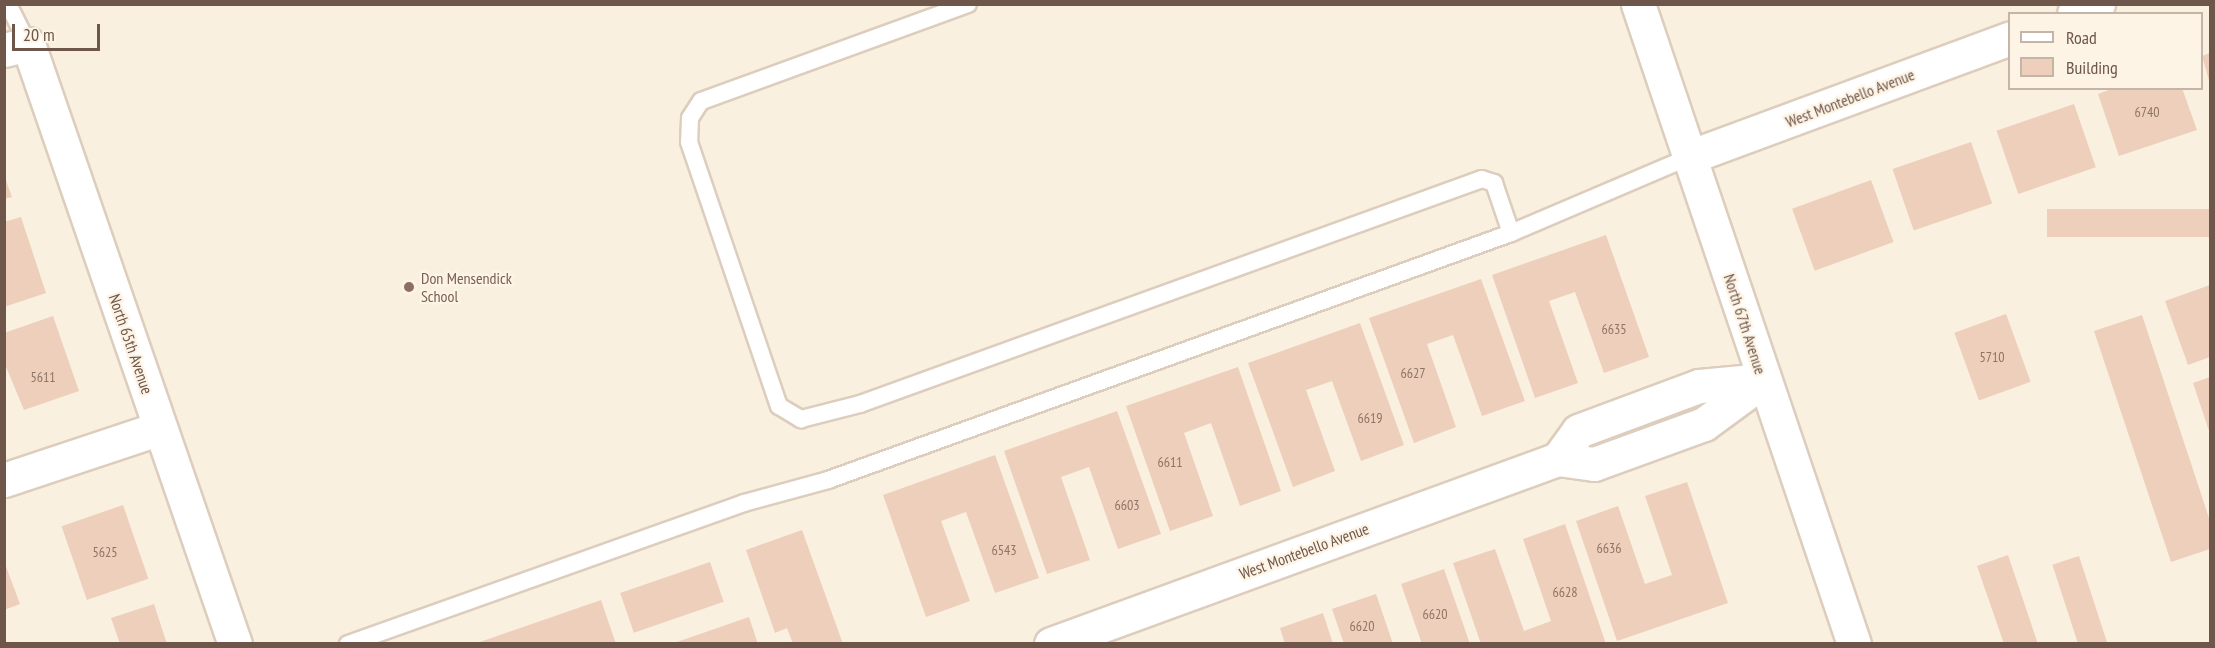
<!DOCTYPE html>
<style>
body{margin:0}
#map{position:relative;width:2215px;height:648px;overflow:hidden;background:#faf0e0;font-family:"PT Sans Narrow",sans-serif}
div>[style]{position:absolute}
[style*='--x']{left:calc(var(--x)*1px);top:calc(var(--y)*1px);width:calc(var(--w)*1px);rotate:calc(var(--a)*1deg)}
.building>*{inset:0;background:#edcfbb;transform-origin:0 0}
.roads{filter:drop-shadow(2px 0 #ddcdbd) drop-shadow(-2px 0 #ddcdbd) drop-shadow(0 2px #ddcdbd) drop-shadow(0 -2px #ddcdbd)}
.lane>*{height:16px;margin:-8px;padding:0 8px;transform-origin:8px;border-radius:8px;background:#fff}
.street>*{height:33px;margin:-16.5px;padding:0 16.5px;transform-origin:16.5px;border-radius:16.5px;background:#fff}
.secondary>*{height:33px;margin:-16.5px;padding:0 16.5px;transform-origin:16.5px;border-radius:16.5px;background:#fff}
.dots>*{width:16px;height:16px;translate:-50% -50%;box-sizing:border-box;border:3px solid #fdf4e6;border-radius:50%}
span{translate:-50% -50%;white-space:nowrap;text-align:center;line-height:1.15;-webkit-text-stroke:4.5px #fdf4e6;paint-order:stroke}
.number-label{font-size:14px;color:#8e7566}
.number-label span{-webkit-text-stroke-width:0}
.street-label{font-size:16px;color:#6e574a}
.education-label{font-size:16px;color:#785e54}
.left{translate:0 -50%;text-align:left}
.frame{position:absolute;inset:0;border:6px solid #6e574a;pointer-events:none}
.legend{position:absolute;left:2008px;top:12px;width:195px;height:78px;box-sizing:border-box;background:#fdf4e6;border:2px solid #c4b5a8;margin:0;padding:8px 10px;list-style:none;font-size:18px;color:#6e574a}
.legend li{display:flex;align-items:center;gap:12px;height:30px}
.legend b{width:30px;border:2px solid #c4b5a8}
.scale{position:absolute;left:12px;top:24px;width:88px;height:27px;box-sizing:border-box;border:3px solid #6e574a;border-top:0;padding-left:8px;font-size:18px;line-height:21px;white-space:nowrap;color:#6e574a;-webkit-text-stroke:4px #fdf4e6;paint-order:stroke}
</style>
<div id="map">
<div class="building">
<i style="clip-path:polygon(2210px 53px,2210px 84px,2202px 56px)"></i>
<i style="clip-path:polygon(2114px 88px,2182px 88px,2197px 130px,2119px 156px,2098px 94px)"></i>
<i style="left:2074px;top:104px;width:67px;height:82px;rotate:71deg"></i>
<i style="left:1971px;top:142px;width:65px;height:83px;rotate:71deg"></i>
<i style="clip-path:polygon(4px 175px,12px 197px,4px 199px)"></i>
<i style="left:1871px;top:180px;width:66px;height:84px;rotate:70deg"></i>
<i style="left:2210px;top:209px;width:28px;height:163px;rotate:90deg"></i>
<i style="clip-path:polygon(21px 217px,46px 293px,4px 307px,4px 222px)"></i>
<i style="clip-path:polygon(1606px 235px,1649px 357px,1604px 373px,1575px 292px,1549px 301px,1578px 383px,1535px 398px,1492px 275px)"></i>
<i style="clip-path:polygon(1481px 279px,1525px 401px,1482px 416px,1453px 335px,1427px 344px,1456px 427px,1414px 443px,1369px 318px)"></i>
<i style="clip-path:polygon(2210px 285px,2210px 357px,2188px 365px,2165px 301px)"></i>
<i style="left:2006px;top:314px;width:72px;height:55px;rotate:70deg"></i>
<i style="clip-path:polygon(2142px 315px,2210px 521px,2210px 549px,2171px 562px,2094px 331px)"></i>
<i style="clip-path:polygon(53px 316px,79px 391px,24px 410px,4px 362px,4px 333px)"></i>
<i style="clip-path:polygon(1360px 323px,1404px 445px,1361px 461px,1332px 381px,1306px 390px,1335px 471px,1293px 487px,1248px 363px)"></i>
<i style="clip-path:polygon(1238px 367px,1281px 491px,1240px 506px,1211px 423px,1184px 433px,1213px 516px,1170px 531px,1126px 406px)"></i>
<i style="clip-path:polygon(2210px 377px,2210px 434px,2193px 383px)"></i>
<i style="clip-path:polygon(1117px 411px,1161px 534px,1118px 549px,1089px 467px,1061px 477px,1090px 560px,1047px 574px,1004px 451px)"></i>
<i style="clip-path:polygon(995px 455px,1039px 578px,995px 593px,966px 512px,941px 521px,970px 601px,926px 617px,883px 495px)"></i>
<i style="clip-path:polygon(1687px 482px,1728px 603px,1617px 641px,1576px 521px,1618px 506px,1645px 584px,1672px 575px,1645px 496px)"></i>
<i style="left:123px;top:505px;width:78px;height:65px;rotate:71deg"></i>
<i style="clip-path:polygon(1565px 524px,1606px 644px,1481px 644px,1453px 563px,1495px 549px,1524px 631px,1551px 621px,1523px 539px)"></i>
<i style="clip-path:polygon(802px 530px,843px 644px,793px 644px,787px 628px,775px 633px,746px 550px)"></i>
<i style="clip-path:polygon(2008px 555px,2038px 644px,2004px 644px,1977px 566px)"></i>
<i style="left:2079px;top:556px;width:93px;height:28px;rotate:72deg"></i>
<i style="clip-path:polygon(4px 561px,20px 604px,4px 610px)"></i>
<i style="left:710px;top:562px;width:42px;height:95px;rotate:71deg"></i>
<i style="clip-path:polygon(1444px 569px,1470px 644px,1422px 644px,1401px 584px)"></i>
<i style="clip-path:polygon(1376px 594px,1393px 644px,1344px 644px,1332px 609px)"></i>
<i style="clip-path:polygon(601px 600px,616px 644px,477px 644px,477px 643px)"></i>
<i style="clip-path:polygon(154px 604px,167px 644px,120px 644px,111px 618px)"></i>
<i style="clip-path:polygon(1323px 613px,1333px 644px,1285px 644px,1280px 628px)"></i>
<i style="clip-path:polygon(749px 617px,758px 644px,674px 644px,674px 643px)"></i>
</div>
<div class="roads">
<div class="lane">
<i style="--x:8;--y:4;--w:45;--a:63.4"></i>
<i style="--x:968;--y:4;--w:284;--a:160"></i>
<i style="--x:701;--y:101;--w:20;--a:123"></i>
<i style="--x:690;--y:118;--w:24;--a:92"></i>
<i style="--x:689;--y:142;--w:279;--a:71.2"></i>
<i style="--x:779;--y:406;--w:26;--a:31"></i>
<i style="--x:801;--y:419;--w:61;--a:-14.3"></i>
<i style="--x:860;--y:404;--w:661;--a:-19.89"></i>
<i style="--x:1482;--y:179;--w:13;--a:18"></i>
<i style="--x:1494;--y:183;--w:53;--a:71.2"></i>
<i style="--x:348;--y:644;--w:420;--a:-19.6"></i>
<i style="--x:744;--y:503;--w:87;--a:-15.3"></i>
<i style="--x:828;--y:480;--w:726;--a:-19.88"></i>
<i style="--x:1511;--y:233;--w:194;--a:-23.1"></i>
</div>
<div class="street">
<i style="--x:2074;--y:14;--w:26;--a:-23"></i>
<i style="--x:4;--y:50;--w:25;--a:-14"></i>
<i style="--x:28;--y:44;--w:635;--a:70.97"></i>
<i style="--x:1689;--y:157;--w:342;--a:-20.3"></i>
<i style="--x:1558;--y:459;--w:34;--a:-54"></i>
<i style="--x:1578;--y:431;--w:129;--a:-20.4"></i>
<i style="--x:1699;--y:386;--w:65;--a:-5.3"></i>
<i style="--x:4;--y:480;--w:164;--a:-18.4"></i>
<i style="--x:1051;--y:644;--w:540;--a:-20.05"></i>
<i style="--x:1558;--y:459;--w:36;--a:8"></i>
<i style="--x:1594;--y:464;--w:117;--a:-20"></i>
<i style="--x:1704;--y:424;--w:74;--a:-36.3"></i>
</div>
<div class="secondary">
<i style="--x:1638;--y:4;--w:675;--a:71.35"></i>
</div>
</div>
<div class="dots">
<i style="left:409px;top:287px;background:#8d6e63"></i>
</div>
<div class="number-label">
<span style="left:2147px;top:112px">6740</span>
<span style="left:1614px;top:329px">6635</span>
<span style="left:1992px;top:357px">5710</span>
<span style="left:1413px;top:373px">6627</span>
<span style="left:43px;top:377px">5611</span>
<span style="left:1370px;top:418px">6619</span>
<span style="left:1170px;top:462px">6611</span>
<span style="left:1127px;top:505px">6603</span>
<span style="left:1609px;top:548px">6636</span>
<span style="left:1004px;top:550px">6543</span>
<span style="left:105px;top:552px">5625</span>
<span style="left:1565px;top:592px">6628</span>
<span style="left:1435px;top:614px">6620</span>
<span style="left:1362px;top:626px">6620</span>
</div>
<div class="street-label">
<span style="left:1850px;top:98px;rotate:-21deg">West Montebello Avenue</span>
<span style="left:1745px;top:324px;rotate:72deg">North 67th Avenue</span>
<span style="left:131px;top:344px;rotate:71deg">North 65th Avenue</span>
<span style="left:1304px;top:551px;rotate:-20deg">West Montebello Avenue</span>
</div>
<div class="education-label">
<span class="left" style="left:421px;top:287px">Don Mensendick<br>School</span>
</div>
<div class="frame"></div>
<ul class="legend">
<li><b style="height:8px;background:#fff"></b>Road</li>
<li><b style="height:16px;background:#edcfbb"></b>Building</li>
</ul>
<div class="scale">20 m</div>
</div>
